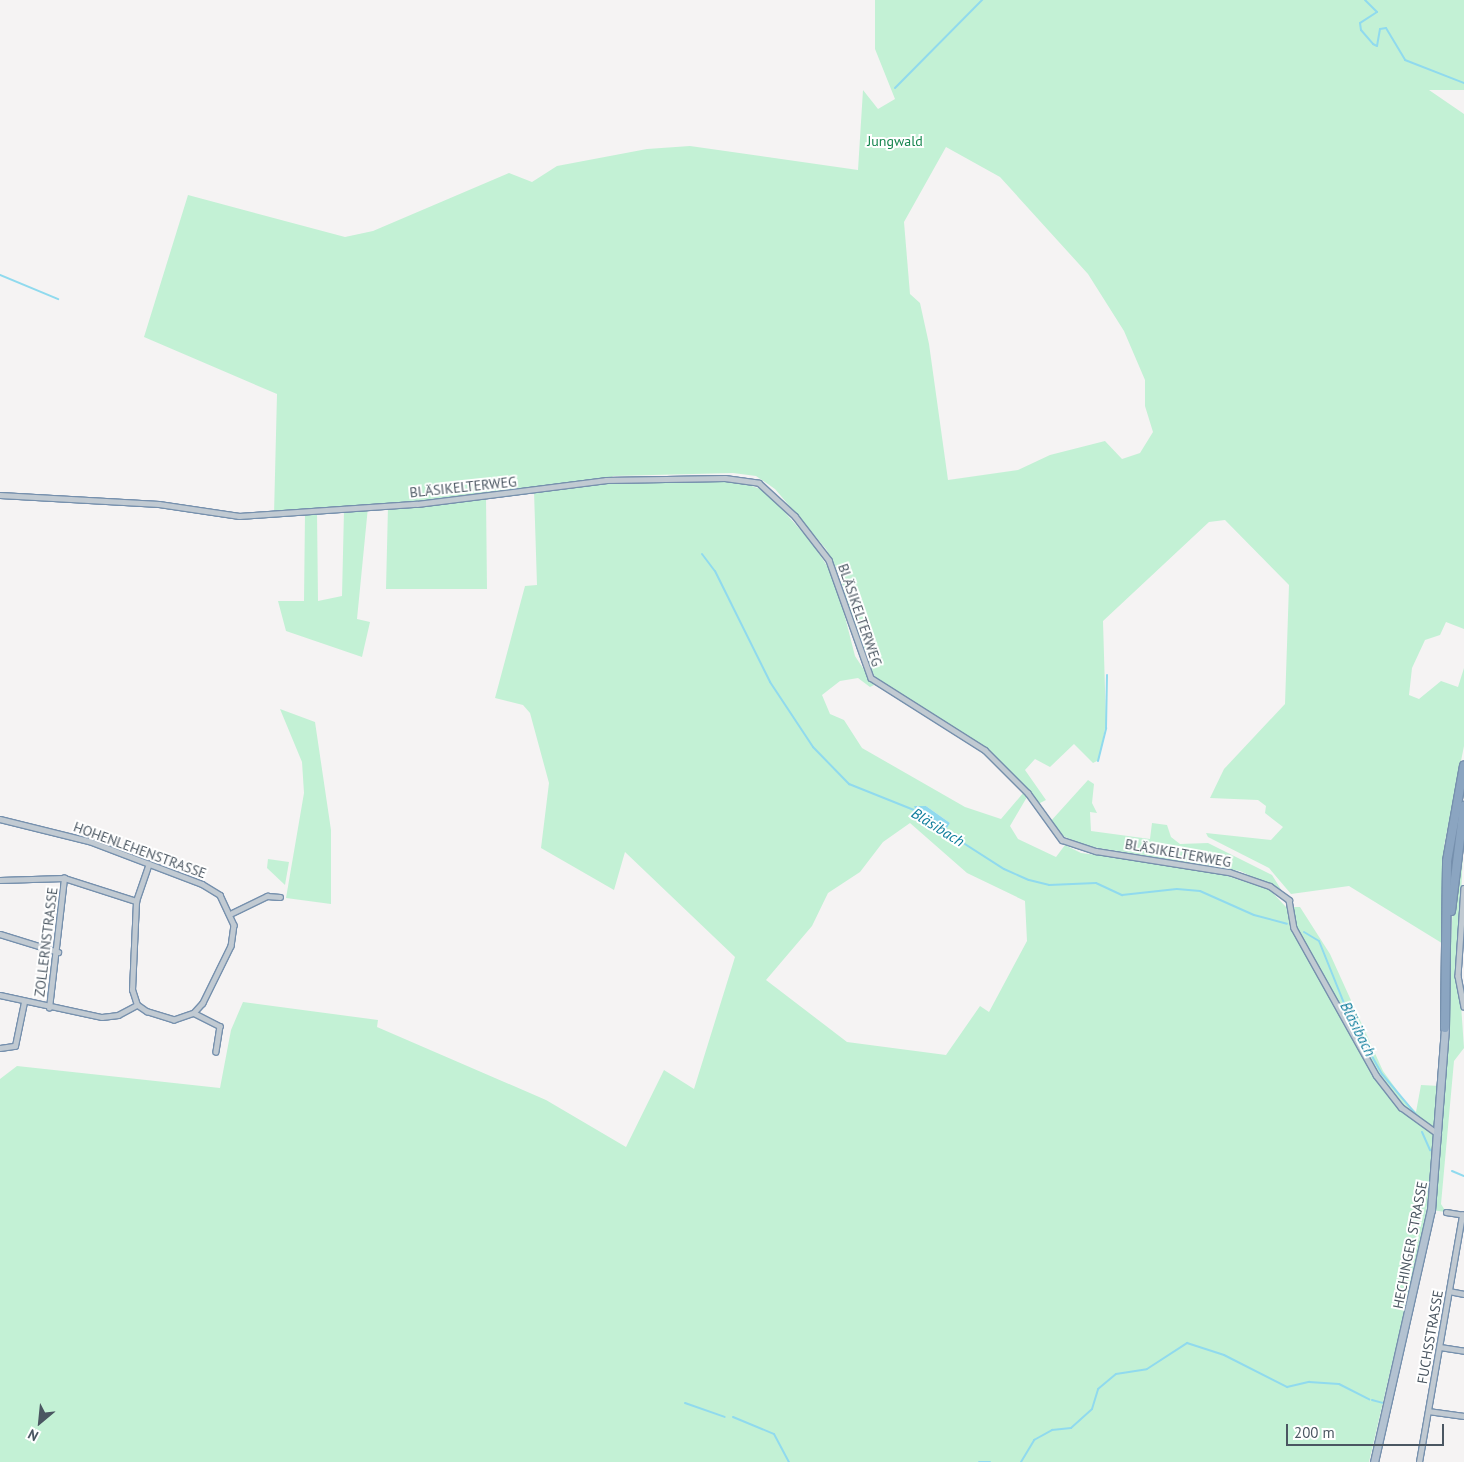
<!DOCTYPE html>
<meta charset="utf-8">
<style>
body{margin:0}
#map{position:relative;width:1464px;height:1462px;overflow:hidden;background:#f5f3f3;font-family:"PT Sans",sans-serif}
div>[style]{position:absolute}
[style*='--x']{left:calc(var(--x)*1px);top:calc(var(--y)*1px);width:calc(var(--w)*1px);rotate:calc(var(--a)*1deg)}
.green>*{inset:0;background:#c3f1d5}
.water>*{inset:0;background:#90daee}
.stream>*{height:2px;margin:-1px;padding:0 1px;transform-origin:1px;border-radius:1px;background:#90daee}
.roads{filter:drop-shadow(1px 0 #7690ad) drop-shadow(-1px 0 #7690ad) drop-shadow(0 1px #7690ad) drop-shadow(0 -1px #7690ad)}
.street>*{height:4.5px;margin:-2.25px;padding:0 2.25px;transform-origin:2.25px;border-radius:2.25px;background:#c1cad2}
.primary>*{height:7px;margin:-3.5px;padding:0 3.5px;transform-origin:3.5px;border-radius:3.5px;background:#b3c2d1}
.highway>*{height:8px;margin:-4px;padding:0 4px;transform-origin:4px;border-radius:4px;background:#8ba5c1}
span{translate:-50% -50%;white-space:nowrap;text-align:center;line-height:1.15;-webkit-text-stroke:4px #fff;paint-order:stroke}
.park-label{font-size:14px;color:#17864f}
.street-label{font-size:14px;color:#4a5661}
.water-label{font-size:15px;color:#0c7c9b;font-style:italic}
.north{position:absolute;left:15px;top:1397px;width:50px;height:50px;-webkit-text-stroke:4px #fff;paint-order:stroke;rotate:208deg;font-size:14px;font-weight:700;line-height:20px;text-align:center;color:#4a5661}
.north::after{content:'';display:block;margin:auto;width:18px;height:22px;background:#4a5661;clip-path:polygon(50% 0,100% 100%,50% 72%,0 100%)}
.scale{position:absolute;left:1286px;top:1424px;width:158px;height:22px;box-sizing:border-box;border:2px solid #4a5661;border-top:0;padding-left:6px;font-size:15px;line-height:18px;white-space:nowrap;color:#4a5661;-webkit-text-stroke:4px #fff;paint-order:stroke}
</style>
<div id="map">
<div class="green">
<i style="clip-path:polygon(evenodd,875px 0,1464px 0,1464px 90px,1429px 90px,1464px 114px,1464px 629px,1446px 622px,1440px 635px,1425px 640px,1412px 668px,1409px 695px,1419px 699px,1441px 681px,1458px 687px,1464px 668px,1464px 746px,1444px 846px,1445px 945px,1349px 886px,1291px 894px,1269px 868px,1208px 837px,1206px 833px,1271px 840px,1283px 827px,1265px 813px,1266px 806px,1258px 800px,1210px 798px,1224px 769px,1285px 704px,1289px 585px,1225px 520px,1209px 522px,1103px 621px,1106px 723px,1099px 760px,1093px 763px,1074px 744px,1050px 767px,1035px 759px,1025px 770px,1046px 800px,1038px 804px,987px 749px,876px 679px,859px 648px,840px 575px,826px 549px,775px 489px,756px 476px,733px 473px,613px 476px,606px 483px,737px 481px,766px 491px,812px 543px,835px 578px,855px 656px,874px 685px,870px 687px,858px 678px,840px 681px,822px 695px,830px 714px,844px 720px,862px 748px,965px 807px,1001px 819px,1024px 792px,1027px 797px,1010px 826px,1018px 839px,1056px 857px,1065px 845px,1081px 853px,1206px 869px,1270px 890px,1286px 907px,1300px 907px,1330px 954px,1383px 1071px,1404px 1100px,1416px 1112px,1421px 1085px,1440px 1086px,1441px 1129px,1453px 904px,1464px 831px,1458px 961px,1464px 1048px,1454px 1061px,1441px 1204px,1446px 1212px,1431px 1210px,1434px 1160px,1423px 1231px,1369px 1462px,0 1462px,0 1079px,17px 1066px,220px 1088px,231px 1030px,243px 1002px,378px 1020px,377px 1027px,546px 1100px,626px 1147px,664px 1070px,694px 1089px,735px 957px,625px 852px,614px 890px,541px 848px,549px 783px,530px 713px,523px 705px,495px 698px,525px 586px,537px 585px,534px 491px,486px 496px,487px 589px,386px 589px,388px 506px,368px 507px,357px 619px,370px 622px,362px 657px,286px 631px,278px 601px,304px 601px,305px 513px,274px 515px,277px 394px,144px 337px,188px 195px,345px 237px,373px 231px,509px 173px,532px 182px,557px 166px,647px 149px,690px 146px,858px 170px,863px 90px,878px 109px,895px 99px,875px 49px,875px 0,946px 147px,1000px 177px,1088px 274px,1124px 331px,1145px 380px,1145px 406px,1153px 432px,1140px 453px,1122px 459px,1105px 441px,1050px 455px,1018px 470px,948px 480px,929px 344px,920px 303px,910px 294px,904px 222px,946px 147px,875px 0,344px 510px,342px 596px,318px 601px,317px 511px,344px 510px,875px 0,914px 806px,926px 806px,950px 823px,944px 833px,931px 829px,914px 806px,875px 0,910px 823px,967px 873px,1025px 901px,1027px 941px,989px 1012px,980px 1006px,946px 1055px,847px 1042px,766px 980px,812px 926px,828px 893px,860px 872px,883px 842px,910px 823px)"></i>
<i style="clip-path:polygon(280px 709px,315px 722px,331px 830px,331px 904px,286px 898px,304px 793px,302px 762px)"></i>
<i style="clip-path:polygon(1088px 780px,1094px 784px,1092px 803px,1097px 813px,1090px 812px,1091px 831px,1150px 839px,1152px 823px,1167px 825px,1171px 837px,1180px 844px,1208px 843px,1272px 875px,1282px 891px,1240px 871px,1086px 846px,1063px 836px,1050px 822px)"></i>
<i style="clip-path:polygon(268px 859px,289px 862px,285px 885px,267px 868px)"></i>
</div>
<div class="water">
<i style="clip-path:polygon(914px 806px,926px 806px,950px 823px,944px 833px,918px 817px)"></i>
</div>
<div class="stream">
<i style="--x:1365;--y:0;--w:17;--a:45"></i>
<i style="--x:1377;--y:12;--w:20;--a:147"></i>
<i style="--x:1360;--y:23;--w:7;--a:82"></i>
<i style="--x:1361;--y:30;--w:18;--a:49"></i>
<i style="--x:1373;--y:44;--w:4;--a:27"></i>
<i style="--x:1377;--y:46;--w:17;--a:-80"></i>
<i style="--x:1380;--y:29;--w:6;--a:-9"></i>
<i style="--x:1386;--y:28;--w:37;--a:59"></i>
<i style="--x:1405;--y:60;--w:63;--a:21.3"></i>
<i style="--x:895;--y:88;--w:124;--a:-45.3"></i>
<i style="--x:0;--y:275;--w:63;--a:22.5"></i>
<i style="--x:702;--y:554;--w:21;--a:53"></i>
<i style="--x:715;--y:571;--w:124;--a:63.6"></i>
<i style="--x:770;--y:682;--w:78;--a:56.5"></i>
<i style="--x:813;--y:747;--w:52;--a:45.8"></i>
<i style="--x:849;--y:784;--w:70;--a:21.8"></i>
<i style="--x:1098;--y:761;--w:34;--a:-76"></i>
<i style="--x:1106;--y:728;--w:53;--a:-88.9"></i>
<i style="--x:943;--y:830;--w:72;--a:32.6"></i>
<i style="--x:1004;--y:869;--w:27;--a:24"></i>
<i style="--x:1029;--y:880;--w:21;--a:14"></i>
<i style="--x:1049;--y:885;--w:47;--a:-2.4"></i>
<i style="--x:1096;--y:883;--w:29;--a:25"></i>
<i style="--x:1122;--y:895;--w:55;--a:-6.2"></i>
<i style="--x:1177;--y:889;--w:23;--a:5"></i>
<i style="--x:1200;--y:891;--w:59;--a:24"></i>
<i style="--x:1254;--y:915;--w:34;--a:15"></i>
<i style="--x:1304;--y:932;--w:17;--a:31"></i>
<i style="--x:1319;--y:941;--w:78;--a:68.1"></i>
<i style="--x:1348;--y:1013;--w:70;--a:60.9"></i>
<i style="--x:1382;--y:1074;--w:57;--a:49.9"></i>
<i style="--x:1422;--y:1132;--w:20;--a:66"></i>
<i style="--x:1452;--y:1171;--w:13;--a:23"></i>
<i style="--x:1372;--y:1400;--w:11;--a:15"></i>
<i style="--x:685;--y:1403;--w:42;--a:19.3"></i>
<i style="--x:733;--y:1417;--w:44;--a:22.5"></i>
<i style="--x:774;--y:1434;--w:32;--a:62"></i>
<i style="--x:979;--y:1462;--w:11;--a:0"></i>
<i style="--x:1021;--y:1462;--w:26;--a:-59"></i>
<i style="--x:1034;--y:1440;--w:21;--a:-29"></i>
<i style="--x:1052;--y:1430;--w:19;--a:-6"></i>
<i style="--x:1071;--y:1428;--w:28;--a:-42"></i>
<i style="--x:1092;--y:1409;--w:21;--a:-73"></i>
<i style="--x:1098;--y:1389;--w:23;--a:-40"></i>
<i style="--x:1116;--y:1374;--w:31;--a:-9"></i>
<i style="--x:1147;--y:1369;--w:48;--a:-33"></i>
<i style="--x:1187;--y:1343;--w:39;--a:18"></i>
<i style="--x:1224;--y:1355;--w:71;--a:26.9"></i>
<i style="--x:1287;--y:1387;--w:23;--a:-13"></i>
<i style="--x:1309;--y:1382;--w:30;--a:4"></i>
<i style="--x:1339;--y:1384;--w:34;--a:27"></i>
</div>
<div class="roads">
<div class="street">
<i style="--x:0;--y:495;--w:159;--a:3.2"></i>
<i style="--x:159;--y:504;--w:81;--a:8.5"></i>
<i style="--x:239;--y:516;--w:178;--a:-3.9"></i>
<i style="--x:417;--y:504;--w:191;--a:-7.2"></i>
<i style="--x:606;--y:480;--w:119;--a:-1"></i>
<i style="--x:725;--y:478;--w:34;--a:8"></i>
<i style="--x:759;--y:483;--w:49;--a:42.5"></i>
<i style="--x:795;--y:516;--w:56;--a:52.3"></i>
<i style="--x:829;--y:560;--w:125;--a:70.4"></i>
<i style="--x:871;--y:678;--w:135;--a:32.3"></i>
<i style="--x:985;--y:750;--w:61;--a:45"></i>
<i style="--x:1028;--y:793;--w:58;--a:54.1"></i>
<i style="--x:1062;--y:840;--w:36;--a:18"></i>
<i style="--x:1096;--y:851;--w:135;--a:9"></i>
<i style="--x:1229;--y:872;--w:43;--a:18.9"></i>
<i style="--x:1270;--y:886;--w:24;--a:36"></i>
<i style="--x:1289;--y:900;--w:28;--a:80"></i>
<i style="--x:1294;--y:928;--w:168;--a:60.8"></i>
<i style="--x:1376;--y:1075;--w:41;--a:52"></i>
<i style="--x:1401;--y:1107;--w:46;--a:36.1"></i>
<i style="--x:0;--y:819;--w:92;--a:13.9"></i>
<i style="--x:89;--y:841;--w:121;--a:20.8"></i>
<i style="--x:202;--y:884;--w:21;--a:31"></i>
<i style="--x:220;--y:895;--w:33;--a:65"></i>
<i style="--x:234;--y:925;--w:21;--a:98"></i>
<i style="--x:231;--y:946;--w:64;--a:116.2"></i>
<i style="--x:203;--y:1003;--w:13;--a:132"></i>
<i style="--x:194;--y:1013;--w:21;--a:161"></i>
<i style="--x:174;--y:1020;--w:28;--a:-163"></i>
<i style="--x:147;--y:1012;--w:12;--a:-145"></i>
<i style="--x:137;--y:1005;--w:16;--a:-108"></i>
<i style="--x:132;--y:990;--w:89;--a:-87.4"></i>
<i style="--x:136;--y:901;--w:39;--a:-71"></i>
<i style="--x:0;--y:880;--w:64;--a:-1.8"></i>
<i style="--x:64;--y:878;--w:76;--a:17.7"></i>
<i style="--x:1464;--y:888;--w:88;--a:93.9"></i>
<i style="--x:1458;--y:976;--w:31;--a:79"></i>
<i style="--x:232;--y:913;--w:39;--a:-26"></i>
<i style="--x:267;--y:896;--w:13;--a:4"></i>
<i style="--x:0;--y:934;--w:61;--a:17.2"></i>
<i style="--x:0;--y:995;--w:104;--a:12.2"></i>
<i style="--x:102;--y:1017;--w:16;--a:-7"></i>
<i style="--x:118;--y:1015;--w:21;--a:-28"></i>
<i style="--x:49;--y:1008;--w:131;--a:-83.4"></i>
<i style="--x:194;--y:1013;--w:29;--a:27"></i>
<i style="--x:220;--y:1026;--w:26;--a:99"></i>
<i style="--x:0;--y:1048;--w:15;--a:-8"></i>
<i style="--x:15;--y:1046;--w:45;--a:-78.4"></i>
<i style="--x:1446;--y:1212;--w:18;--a:9"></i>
<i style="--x:1449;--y:1291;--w:15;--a:11"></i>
<i style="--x:1440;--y:1347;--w:24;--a:9"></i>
<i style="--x:1428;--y:1411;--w:36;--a:8"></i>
<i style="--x:1419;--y:1462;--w:251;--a:-80.1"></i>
</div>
<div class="primary">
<i style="--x:1374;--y:1462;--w:258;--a:-77.3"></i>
<i style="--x:1431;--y:1210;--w:183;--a:-85.6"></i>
</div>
<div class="highway">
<i style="--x:1451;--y:911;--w:106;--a:-82.9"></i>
<i style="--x:1445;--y:1028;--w:167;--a:-89.3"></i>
<i style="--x:1447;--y:861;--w:97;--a:-79.9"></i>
</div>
</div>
<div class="park-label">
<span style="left:895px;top:141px">Jungwald</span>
</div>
<div class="street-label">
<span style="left:463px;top:487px;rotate:-6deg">BLÄSIKELTERWEG</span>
<span style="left:860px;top:615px;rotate:71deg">BLÄSIKELTERWEG</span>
<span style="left:140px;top:850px;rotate:20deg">HOHENLEHENSTRASSE</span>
<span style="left:1178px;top:853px;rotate:10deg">BLÄSIKELTERWEG</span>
<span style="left:46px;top:942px;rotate:-83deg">ZOLLERNSTRASSE</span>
<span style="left:1410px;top:1245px;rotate:-79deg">HECHINGER STRASSE</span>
<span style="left:1430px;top:1337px;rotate:-80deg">FUCHSSTRASSE</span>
</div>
<div class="water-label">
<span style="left:938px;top:827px;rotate:32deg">Bläsibach</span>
<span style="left:1358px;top:1029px;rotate:63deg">Bläsibach</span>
</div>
<div class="north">N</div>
<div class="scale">200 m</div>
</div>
